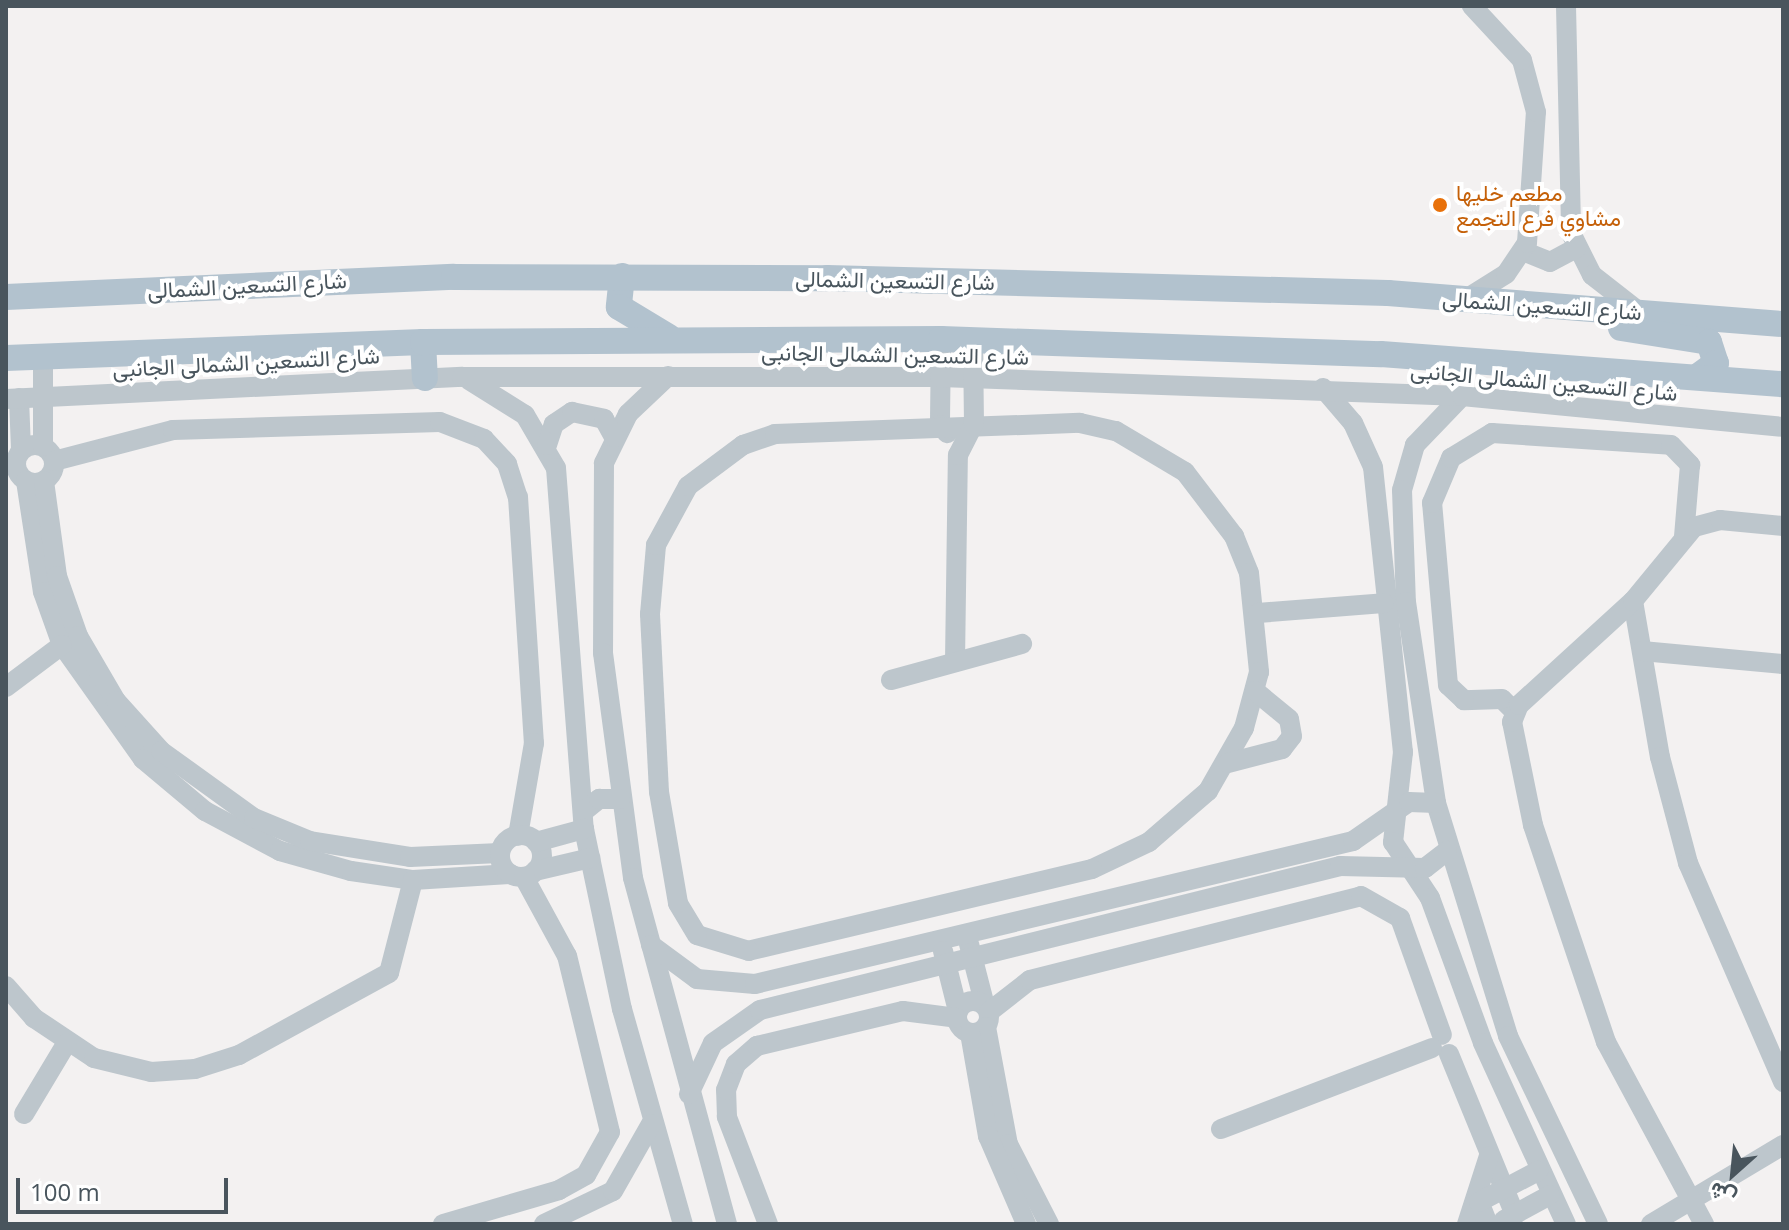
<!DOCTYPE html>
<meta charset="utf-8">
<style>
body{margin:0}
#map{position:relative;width:1789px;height:1230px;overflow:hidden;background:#f3f1f1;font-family:"Open Sans",Vazirmatn,sans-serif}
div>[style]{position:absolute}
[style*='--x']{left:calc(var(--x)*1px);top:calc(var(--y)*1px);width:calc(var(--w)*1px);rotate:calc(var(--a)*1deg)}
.minor>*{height:20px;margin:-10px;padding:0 10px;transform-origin:10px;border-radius:10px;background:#bdc6cc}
.minor>.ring{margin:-10px;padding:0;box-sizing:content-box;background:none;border:20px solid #bdc6cc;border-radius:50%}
.major>*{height:26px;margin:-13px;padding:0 13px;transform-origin:13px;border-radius:13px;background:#b2c2ce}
.dots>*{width:22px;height:22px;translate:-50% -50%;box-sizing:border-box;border:4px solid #fff;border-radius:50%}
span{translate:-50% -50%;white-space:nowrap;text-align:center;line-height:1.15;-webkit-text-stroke:8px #fff;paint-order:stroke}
.food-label{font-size:22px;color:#c56008}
.left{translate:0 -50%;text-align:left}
.street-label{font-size:22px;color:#49555d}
.frame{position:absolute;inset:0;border:8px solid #49555d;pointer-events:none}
.north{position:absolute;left:1693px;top:1134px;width:80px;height:80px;-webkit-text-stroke:6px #fff;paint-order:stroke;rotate:207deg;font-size:22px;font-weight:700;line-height:32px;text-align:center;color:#49555d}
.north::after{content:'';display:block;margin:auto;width:28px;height:36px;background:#49555d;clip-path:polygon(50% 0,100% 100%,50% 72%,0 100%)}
.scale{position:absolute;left:16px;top:1178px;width:212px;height:36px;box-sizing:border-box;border:4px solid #49555d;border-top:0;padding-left:10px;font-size:24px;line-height:28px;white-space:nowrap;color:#49555d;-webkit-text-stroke:6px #fff;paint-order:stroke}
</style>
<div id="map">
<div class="minor">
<i style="--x:1566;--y:6;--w:227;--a:88.7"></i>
<i style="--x:1571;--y:233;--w:47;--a:63.4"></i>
<i style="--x:1592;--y:275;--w:58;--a:38"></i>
<i style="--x:1523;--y:251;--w:29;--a:22"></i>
<i style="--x:1550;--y:262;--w:30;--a:-28"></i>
<i style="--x:1466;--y:299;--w:47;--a:-32"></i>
<i style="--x:1506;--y:274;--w:37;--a:-56"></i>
<i style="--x:1527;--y:243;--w:131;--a:-86.1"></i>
<i style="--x:1536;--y:112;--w:54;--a:-105.1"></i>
<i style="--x:1522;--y:60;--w:74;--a:-132.8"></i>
<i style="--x:941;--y:339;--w:86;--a:90.7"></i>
<i style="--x:940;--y:425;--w:11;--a:49"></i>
<i style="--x:668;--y:376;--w:55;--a:136.5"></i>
<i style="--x:628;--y:414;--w:55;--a:116.1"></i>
<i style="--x:604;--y:463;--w:190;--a:90.3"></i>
<i style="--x:603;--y:653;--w:227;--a:82.4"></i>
<i style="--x:633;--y:878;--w:359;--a:74.8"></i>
<i style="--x:469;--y:380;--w:66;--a:32"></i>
<i style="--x:525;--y:415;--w:61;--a:59.7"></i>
<i style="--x:556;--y:468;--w:362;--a:85.6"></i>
<i style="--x:584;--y:829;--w:184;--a:78.1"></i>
<i style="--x:622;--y:1009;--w:223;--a:74.2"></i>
<i style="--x:1323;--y:388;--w:46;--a:49.4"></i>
<i style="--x:1353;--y:423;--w:48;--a:65.6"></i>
<i style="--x:1373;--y:467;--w:287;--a:84"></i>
<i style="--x:1403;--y:752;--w:91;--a:96.3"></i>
<i style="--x:1393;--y:842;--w:67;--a:56.5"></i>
<i style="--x:1430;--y:898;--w:154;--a:69.9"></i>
<i style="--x:1483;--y:1043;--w:199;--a:65.4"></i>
<i style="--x:1462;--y:396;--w:68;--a:133.8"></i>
<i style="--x:1415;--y:445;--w:47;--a:106.1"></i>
<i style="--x:1402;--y:490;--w:112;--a:88"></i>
<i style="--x:1406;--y:602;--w:203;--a:81.5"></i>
<i style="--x:1436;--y:803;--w:244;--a:72.8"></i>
<i style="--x:1508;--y:1036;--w:208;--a:64.4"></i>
<i style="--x:19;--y:398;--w:52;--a:87.8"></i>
<i style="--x:6;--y:399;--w:457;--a:-2.8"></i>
<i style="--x:462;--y:377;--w:478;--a:0"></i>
<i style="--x:940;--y:377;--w:522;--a:2.08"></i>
<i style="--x:1462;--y:396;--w:322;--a:5.5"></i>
<i style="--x:1080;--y:423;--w:37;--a:13"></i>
<i style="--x:1116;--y:431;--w:80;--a:30.7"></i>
<i style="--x:1185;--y:472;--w:81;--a:52.6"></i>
<i style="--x:1234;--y:536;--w:40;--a:68"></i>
<i style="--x:1249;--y:573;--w:100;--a:84.2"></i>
<i style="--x:1259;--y:672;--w:58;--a:105"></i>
<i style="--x:1244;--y:728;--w:73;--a:119.7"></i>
<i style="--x:1208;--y:791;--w:78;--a:139.2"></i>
<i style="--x:1149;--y:842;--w:63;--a:154.7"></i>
<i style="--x:1092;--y:869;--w:353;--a:166.6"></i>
<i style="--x:749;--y:951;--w:54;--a:-162.9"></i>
<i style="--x:697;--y:935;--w:37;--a:-121"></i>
<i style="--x:678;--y:903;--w:113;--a:-99.7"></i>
<i style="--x:659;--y:792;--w:178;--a:-92.9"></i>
<i style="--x:650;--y:614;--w:69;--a:-85"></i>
<i style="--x:656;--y:545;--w:67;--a:-61.5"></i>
<i style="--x:688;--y:486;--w:69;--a:-36.7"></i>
<i style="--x:743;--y:445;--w:34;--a:-19"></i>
<i style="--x:775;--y:434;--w:305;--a:-2.1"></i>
<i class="ring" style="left:16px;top:445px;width:18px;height:18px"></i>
<i style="--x:547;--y:445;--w:22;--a:-72"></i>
<i style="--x:554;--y:424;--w:22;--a:-34"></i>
<i style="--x:572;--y:412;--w:33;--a:12"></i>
<i style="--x:604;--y:419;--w:21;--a:61"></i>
<i style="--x:43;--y:446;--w:90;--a:-90"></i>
<i style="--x:54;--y:461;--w:123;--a:-14.6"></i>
<i style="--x:173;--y:430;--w:267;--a:-1.7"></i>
<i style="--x:440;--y:422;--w:47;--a:21.1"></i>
<i style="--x:484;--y:439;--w:34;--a:47"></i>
<i style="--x:507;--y:464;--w:35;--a:72"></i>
<i style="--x:518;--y:497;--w:247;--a:86.3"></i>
<i style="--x:534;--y:743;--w:94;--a:99.8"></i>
<i style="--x:26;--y:481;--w:112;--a:81.3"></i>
<i style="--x:43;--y:592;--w:56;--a:70.3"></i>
<i style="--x:62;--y:645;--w:140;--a:54.6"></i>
<i style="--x:143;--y:759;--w:81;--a:40"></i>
<i style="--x:205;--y:811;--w:85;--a:28.1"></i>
<i style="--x:280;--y:851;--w:74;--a:15.7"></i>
<i style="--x:351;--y:871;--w:63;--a:8.3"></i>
<i style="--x:413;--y:880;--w:98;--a:-3.5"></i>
<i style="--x:44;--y:481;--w:96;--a:82.2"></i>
<i style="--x:57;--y:576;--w:64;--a:70.7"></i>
<i style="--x:78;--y:636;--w:75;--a:59.7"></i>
<i style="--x:116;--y:701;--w:67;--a:48"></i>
<i style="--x:161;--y:751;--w:115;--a:35.8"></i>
<i style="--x:254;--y:818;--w:61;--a:22.3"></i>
<i style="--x:310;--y:841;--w:101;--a:9.1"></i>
<i style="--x:410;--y:857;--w:90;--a:-2.5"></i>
<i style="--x:1633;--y:601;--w:158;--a:80.2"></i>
<i style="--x:1660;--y:757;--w:110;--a:75.2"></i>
<i style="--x:1688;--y:863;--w:239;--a:66.5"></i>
<i style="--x:1258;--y:613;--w:126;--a:-4.5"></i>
<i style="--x:1642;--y:651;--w:142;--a:5.3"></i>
<i style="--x:955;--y:662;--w:207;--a:-89.2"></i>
<i style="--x:958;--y:455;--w:35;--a:-63"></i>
<i style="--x:974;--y:424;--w:84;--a:-90.7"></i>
<i style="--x:891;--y:680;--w:136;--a:-15.4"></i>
<i style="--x:6;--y:687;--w:70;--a:-36.9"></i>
<i style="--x:1515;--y:712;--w:18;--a:-135"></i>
<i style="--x:1502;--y:699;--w:38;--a:178"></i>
<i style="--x:1464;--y:700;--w:22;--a:-137"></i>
<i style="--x:1448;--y:685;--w:183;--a:-95"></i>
<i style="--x:1432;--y:503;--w:49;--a:-67.1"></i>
<i style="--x:1451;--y:458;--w:48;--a:-31.4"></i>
<i style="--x:1492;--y:433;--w:179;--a:3.8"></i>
<i style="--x:1671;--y:445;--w:28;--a:46"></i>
<i style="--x:1690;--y:465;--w:71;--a:94.8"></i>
<i style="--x:1228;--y:763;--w:56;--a:-14.5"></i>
<i style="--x:1282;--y:749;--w:16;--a:-52"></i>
<i style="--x:1292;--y:736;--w:17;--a:-100"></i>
<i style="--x:1289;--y:719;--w:44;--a:-140.5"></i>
<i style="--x:583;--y:812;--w:21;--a:-39"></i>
<i style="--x:599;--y:799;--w:21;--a:0"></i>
<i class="ring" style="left:500px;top:835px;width:22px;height:22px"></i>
<i style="--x:536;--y:842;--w:50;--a:-15.2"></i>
<i style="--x:535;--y:871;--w:57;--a:-13.1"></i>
<i style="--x:969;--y:944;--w:64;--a:75.5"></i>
<i style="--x:651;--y:945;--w:57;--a:36.5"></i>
<i style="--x:697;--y:979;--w:58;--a:4.9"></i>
<i style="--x:755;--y:984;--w:615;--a:-13.45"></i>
<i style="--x:1353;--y:841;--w:68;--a:-34.9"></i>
<i style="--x:1409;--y:802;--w:27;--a:2"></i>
<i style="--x:943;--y:951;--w:62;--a:76"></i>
<i style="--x:6;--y:986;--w:43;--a:48.8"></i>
<i style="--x:34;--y:1018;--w:72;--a:33.7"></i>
<i style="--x:94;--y:1058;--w:59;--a:13.8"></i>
<i style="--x:151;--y:1072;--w:44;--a:-3.9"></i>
<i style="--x:195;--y:1069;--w:46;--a:-17.7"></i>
<i style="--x:239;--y:1055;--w:171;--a:-28.7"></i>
<i style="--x:389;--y:973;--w:96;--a:-75.5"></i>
<i class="ring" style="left:957px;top:1001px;width:12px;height:12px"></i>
<i style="--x:989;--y:1012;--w:52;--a:-38"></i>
<i style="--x:1030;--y:980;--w:341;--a:-14.2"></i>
<i style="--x:1361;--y:896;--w:45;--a:29.4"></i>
<i style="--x:1400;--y:918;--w:124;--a:70.3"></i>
<i style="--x:986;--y:1027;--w:119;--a:79.4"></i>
<i style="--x:1008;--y:1144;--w:90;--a:62.9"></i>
<i style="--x:970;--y:1033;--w:105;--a:80.1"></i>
<i style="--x:988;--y:1136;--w:96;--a:66.6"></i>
<i style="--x:1449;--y:1054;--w:174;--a:67.7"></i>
<i style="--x:689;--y:1094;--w:56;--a:-64.8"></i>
<i style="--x:713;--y:1043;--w:57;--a:-35.1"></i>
<i style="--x:760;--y:1010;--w:598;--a:-13.94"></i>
<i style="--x:1340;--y:866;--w:85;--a:1.3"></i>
<i style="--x:1425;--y:868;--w:28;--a:-38"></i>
<i style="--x:24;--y:1114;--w:82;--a:-59"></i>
<i style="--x:1221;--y:1129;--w:226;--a:-21"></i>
<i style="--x:1504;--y:1220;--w:52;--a:-28.5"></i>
<i style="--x:443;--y:1224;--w:121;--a:-16.3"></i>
<i style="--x:559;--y:1190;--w:31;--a:-29"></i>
<i style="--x:586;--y:1175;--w:49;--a:-60.8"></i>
<i style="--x:610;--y:1132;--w:181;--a:-103.7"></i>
<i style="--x:567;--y:956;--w:90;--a:-118.6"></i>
<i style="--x:544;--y:1224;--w:76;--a:-25.6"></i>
<i style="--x:613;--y:1191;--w:77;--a:-60.4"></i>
<i style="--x:768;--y:1224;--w:115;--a:-111"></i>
<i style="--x:727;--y:1117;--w:27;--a:-92"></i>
<i style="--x:726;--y:1090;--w:28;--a:-69"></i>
<i style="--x:736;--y:1064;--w:28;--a:-41"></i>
<i style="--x:757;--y:1046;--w:150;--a:-13.5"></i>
<i style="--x:903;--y:1011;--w:54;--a:7.4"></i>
<i style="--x:1467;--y:1224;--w:71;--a:-72.1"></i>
<i style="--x:1488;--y:1224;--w:24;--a:-112"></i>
<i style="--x:1479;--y:1202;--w:67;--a:-27.7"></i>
<i style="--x:1651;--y:1224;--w:154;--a:-30.9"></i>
<i style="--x:1704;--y:1224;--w:207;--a:-118.3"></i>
<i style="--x:1606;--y:1042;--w:229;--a:-108.6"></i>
<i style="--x:1533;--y:825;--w:105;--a:-101.5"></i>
<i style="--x:1512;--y:722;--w:18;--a:-68"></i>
<i style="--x:1519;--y:705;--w:154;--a:-42.4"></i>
<i style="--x:1633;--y:601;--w:96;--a:-50.5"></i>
<i style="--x:1694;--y:527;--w:27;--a:-15"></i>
<i style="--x:1720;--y:520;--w:63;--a:5.4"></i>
</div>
<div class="major">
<i style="--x:622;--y:276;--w:31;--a:96"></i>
<i style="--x:619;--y:307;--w:58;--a:31"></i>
<i style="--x:6;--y:297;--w:448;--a:-2.6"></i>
<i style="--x:454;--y:277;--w:373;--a:0.2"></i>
<i style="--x:827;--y:278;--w:561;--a:1.53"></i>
<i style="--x:1388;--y:293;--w:396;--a:4.5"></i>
<i style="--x:1621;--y:328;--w:89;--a:9"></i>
<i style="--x:1709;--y:342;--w:22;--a:72"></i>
<i style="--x:1716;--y:363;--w:22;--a:144"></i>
<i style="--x:423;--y:342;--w:36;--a:87"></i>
<i style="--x:6;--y:358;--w:417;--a:-2.2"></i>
<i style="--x:423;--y:342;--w:518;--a:-0.33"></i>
<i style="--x:941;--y:339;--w:440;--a:2"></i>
<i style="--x:1381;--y:354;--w:403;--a:4.3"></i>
</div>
<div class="dots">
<i style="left:1440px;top:205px;background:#e8710a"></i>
</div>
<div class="food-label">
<span class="left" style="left:1456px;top:205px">مطعم خليها<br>مشاوي فرع التجمع</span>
</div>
<div class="street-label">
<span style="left:895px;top:280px;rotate:1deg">شارع التسعين الشمالى</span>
<span style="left:247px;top:285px;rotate:-3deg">شارع التسعين الشمالى</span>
<span style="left:1542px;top:305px;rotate:4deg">شارع التسعين الشمالى</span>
<span style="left:895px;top:354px;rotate:1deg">شارع التسعين الشمالى الجانبى</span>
<span style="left:246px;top:362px;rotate:-3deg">شارع التسعين الشمالى الجانبى</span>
<span style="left:1544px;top:381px;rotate:5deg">شارع التسعين الشمالى الجانبى</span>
</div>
<div class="frame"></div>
<div class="north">ش</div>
<div class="scale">100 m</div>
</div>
